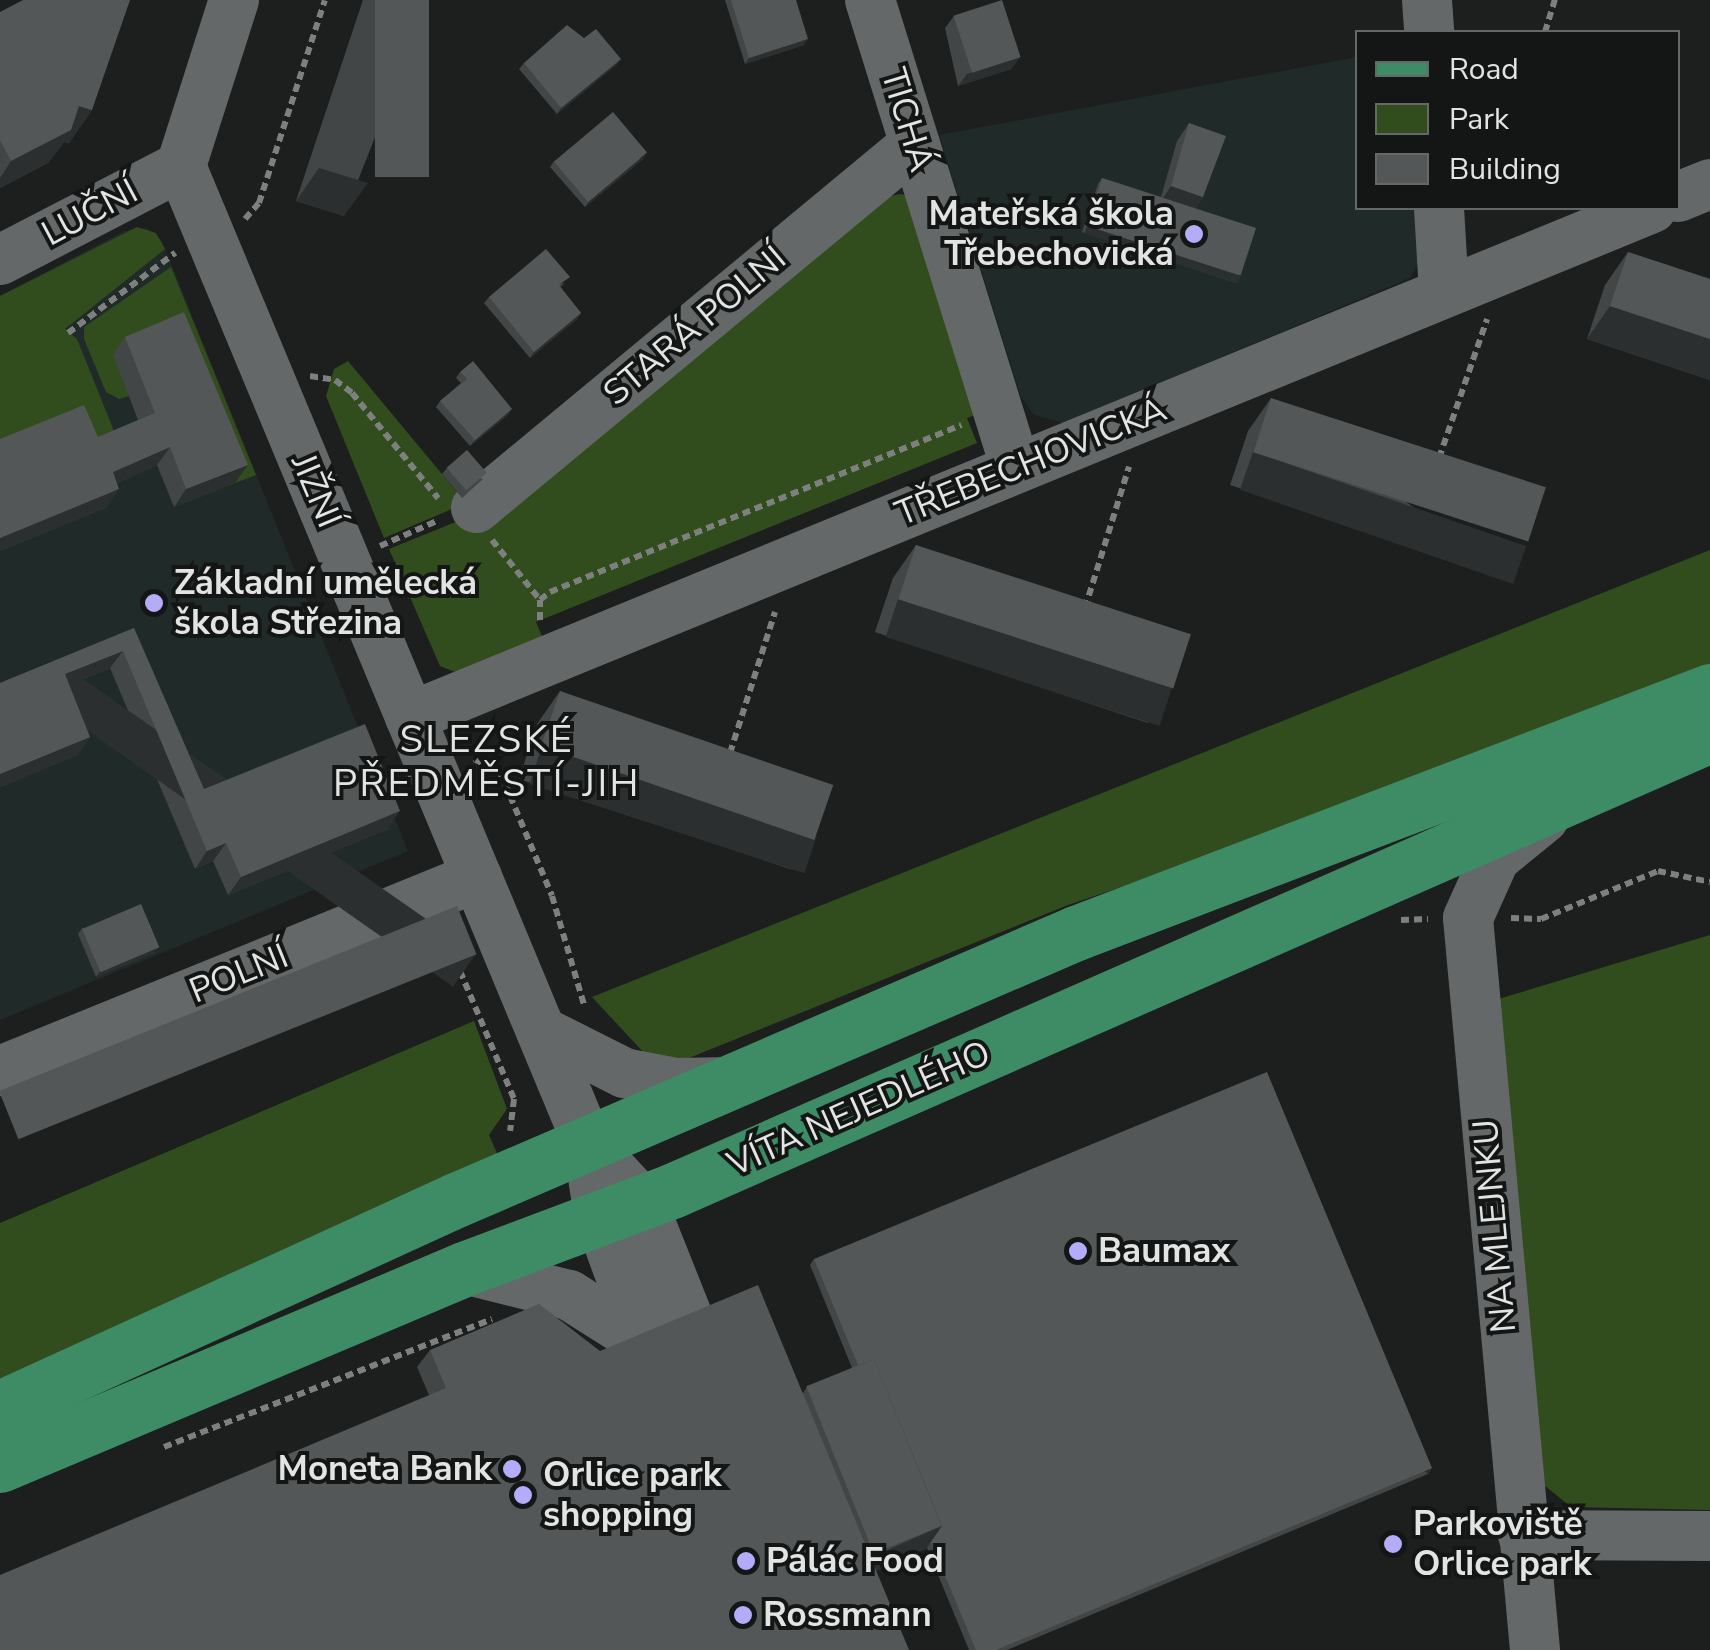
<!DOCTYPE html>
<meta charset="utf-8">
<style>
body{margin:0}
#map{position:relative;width:1710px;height:1650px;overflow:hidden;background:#1c1f1e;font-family:"Nunito Sans",sans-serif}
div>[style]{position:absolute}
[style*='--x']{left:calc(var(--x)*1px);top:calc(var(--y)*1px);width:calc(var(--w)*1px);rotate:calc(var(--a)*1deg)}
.built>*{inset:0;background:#202a28}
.green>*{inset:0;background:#314d1d}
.path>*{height:6px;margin-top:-3px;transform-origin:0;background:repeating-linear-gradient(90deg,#7d807f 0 8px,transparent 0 13px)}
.minor>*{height:50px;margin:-25px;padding:0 25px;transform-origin:25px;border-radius:25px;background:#656868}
.major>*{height:55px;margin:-27.5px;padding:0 27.5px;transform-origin:27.5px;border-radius:27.5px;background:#3d8c66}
.wall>*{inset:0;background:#434646}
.shaded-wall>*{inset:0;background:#2c2f2f;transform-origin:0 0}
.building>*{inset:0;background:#545757;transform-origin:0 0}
.dots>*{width:28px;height:28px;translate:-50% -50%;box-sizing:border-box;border:5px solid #131615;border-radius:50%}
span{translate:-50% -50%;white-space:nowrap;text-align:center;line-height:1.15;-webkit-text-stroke:8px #131615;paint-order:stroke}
.street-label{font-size:35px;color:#e2e4e4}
.poi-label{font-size:35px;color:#e2e4e4;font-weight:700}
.right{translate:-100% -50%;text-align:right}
.left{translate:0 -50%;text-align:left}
.neighbourhood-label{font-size:38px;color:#e2e4e4;letter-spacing:2.5px}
.legend{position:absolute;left:1355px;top:30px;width:325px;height:180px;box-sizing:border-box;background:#131615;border:2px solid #666868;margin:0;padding:12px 18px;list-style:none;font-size:30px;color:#e2e4e4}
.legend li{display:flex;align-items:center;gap:20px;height:50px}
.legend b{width:50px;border:2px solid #666868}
</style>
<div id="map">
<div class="built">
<i style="clip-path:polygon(1357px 57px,1358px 208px,1416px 208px,1420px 260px,1410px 278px,1064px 423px,1034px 415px,1021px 397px,939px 135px)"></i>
<i style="clip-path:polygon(147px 228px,162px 241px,408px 851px,0 1020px,0 296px,124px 231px)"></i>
</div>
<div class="green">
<i style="clip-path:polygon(902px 194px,924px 204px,989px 410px,967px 418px,977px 443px,536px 622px,543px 639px,455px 672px,440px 666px,389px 549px,463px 519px,881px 197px)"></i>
<i style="clip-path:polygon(137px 227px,156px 233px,165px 249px,65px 329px,77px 339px,118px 441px,0 452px,0 296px)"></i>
<i style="clip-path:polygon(171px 267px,256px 475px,235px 483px,172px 331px,129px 396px,119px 399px,106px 392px,84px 339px,84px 327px)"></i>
<i style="clip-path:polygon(348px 361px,466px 503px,384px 538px,326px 396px,334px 369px)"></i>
<i style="clip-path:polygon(1710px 550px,1710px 674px,1449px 776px,1068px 905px,684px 1060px,645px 1054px,592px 997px)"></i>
<i style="clip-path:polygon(1710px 935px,1710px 1510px,1571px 1507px,1539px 1481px,1492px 1001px)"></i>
<i style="clip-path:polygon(474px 1021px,507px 1109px,489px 1135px,499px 1158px,0 1384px,0 1223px)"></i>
</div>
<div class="path">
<i style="--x:1545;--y:32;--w:34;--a:-73"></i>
<i style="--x:245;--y:219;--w:21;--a:-49"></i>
<i style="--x:259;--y:203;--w:213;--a:-72"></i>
<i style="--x:68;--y:333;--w:134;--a:-36.8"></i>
<i style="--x:310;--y:376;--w:25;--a:9"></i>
<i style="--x:335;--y:380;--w:21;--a:37"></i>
<i style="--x:352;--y:393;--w:136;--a:50.7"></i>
<i style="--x:1439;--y:458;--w:147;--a:-70.9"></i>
<i style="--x:492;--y:540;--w:77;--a:51.3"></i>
<i style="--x:380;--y:546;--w:62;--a:-23.7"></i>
<i style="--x:1085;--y:608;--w:148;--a:-72.7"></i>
<i style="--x:540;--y:620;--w:20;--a:-90"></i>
<i style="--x:540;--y:600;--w:13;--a:-39"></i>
<i style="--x:550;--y:592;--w:444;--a:-22.1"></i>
<i style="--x:730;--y:753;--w:148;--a:-72.3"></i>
<i style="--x:474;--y:759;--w:29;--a:27"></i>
<i style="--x:500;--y:772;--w:134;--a:67.2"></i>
<i style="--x:552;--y:896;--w:114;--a:73.6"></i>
<i style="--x:1511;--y:918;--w:30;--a:2"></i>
<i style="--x:1541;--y:919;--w:126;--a:-22.3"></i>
<i style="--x:1658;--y:871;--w:53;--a:11.9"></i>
<i style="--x:1401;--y:920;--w:27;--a:-2"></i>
<i style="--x:460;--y:971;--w:139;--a:67.1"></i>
<i style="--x:514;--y:1099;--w:32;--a:97"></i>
<i style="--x:164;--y:1447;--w:352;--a:-21.3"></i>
</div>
<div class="minor">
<i style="--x:234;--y:0;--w:174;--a:107.7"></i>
<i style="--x:181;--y:166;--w:1059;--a:67.41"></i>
<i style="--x:588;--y:1144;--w:74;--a:81.4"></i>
<i style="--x:599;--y:1217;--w:134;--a:69.9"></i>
<i style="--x:870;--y:0;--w:490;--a:72.7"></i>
<i style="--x:1427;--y:0;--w:32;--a:86"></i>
<i style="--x:1678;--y:197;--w:35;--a:-22"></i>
<i style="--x:1439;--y:208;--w:85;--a:86.6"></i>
<i style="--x:0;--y:260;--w:204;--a:-27.4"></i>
<i style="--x:476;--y:508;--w:570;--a:-39.66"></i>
<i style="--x:410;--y:717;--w:1342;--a:-22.28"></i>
<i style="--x:541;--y:1031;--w:93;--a:26.8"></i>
<i style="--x:624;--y:1073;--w:53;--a:10.9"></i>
<i style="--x:676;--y:1083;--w:54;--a:-1.1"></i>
<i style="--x:0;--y:1071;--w:515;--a:-22.13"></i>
<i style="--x:615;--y:1173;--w:40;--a:47"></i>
<i style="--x:642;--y:1202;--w:127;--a:68.3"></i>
<i style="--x:464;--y:1269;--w:108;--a:13.9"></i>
<i style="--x:569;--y:1295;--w:90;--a:32.3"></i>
<i style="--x:1523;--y:1535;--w:187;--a:0.3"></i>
<i style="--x:1535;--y:1650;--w:735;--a:-95.23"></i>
<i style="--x:1468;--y:918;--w:66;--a:-65.8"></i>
<i style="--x:1495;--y:858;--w:63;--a:-39.2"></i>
</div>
<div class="major">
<i style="--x:0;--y:1408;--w:501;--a:-24.52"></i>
<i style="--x:456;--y:1200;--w:675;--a:-23.3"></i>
<i style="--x:1076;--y:933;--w:679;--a:-20.89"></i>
<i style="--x:0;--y:1465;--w:504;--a:-22.9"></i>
<i style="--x:464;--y:1269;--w:224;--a:-20.6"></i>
<i style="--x:674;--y:1190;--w:1132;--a:-23.71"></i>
</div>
<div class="wall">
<i style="clip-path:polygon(363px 0,429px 0,344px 216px,296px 201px)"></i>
<i style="clip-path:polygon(725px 0,796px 0,804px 45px,745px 64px)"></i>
<i style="clip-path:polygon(0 12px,92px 110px,69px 143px,64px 142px,48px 163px,0 188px)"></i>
<i style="clip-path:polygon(954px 16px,1020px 57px,1011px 69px,958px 86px,945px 28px)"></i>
<i style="clip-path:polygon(621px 59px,616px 65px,557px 114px,519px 69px,524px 63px)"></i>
<i style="clip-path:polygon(1189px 123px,1203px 197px,1195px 209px,1240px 277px,1236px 283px,1082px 232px,1098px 184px,1102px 178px,1161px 197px,1177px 141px)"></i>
<i style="clip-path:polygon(643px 159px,585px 207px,550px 167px,554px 161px)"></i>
<i style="clip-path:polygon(1628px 252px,1710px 279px,1710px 380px,1587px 339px,1605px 285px)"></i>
<i style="clip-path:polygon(565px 283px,560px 287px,581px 313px,577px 319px,530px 358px,484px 303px,489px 297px)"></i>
<i style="clip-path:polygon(125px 337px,235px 483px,174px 507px,157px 465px,117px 483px,107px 507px,0 551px,0 439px,98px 437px,138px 420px,113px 355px)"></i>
<i style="clip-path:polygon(460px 372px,508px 415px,470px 446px,436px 407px,440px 401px,461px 383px,456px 378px)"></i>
<i style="clip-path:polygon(1271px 398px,1504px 577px,1230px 485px,1248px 431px)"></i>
<i style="clip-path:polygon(447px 468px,483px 479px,462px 498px,442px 474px)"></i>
<i style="clip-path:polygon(916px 545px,1171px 690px,1148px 723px,875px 632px,893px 578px)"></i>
<i style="clip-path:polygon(134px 628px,204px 789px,388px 829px,228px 895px,213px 861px,195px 869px,110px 668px,69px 685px,90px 737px,77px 755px,0 787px,0 683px)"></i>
<i style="clip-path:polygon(560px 691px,793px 870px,519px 779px,537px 724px)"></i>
<i style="clip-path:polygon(82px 928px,154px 953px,96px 977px,78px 934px)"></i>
<i style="clip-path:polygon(814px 1259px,1432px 1468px,1428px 1474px,1007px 1650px,969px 1650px,927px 1548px,876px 1571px,429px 1395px,417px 1367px,430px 1350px,600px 1351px,803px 1393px,807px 1387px,852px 1368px,810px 1265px)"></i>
</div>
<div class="shaded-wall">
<i style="clip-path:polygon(808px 39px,804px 45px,745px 64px,749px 58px)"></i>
<i style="clip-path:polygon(1020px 57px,1011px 69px,958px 86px,967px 74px)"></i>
<i style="clip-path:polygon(621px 59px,616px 65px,557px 114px,561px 108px)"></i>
<i style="clip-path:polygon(79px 106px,92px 110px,69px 143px,64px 142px,48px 163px,0 188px,0 178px,11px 161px)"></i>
<i style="clip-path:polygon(647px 153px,643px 159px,585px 207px,589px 201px)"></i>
<i style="clip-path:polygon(319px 168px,368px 183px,344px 216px,296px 201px)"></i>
<i style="clip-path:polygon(1171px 186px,1203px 197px,1191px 215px,1159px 204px)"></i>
<i style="left:1087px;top:226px;width:161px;height:8px;rotate:18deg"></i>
<i style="clip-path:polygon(1610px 306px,1710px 339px,1710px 380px,1587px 339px)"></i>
<i style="clip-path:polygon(581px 313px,577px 319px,530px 358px,534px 352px)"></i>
<i style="clip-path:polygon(512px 409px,508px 415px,470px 446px,475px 440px)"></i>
<i style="clip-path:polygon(170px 447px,157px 465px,101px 490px,113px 472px)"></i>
<i style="left:1253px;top:452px;width:289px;height:40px;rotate:19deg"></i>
<i style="clip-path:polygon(248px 465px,235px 483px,174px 507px,186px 489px)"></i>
<i style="clip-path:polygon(119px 489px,107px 507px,0 551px,0 538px)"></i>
<i style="left:898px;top:599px;width:288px;height:40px;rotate:18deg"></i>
<i style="clip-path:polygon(123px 651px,110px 668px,52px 692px,65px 674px)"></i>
<i style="clip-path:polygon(90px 737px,77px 755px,0 787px,0 774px)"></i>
<i style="left:542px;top:746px;width:289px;height:40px;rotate:18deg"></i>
<i style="clip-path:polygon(400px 811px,388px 829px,228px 895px,241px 877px)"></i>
<i style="clip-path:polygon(226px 843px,213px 861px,195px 869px,207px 851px)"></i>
<i style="clip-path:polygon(159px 947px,154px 953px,96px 977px,100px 971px)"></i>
<i style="left:476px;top:954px;width:40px;height:515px;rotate:125deg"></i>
<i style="left:1432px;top:1468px;width:7px;height:472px;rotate:124deg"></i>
<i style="clip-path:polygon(942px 1526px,926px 1549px,859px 1579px,876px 1555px)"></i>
</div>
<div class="building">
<i style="clip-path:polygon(23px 0,130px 0,92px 110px,79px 106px,71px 130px,11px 161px,0 140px,0 12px)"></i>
<i style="left:375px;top:0;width:54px;height:177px"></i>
<i style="clip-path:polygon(731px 0,796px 0,808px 39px,749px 58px)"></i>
<i style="left:1002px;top:0;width:60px;height:51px;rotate:72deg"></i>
<i style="clip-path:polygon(567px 25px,584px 38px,596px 29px,621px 59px,561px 108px,524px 63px)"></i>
<i style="left:613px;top:112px;width:53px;height:77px;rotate:50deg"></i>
<i style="clip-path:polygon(1189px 123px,1226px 136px,1203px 197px,1171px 186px)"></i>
<i style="left:1102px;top:178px;width:162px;height:50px;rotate:18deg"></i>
<i style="clip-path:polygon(546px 249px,570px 277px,559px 285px,581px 313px,534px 352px,489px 297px)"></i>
<i style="clip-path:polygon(1628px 252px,1710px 279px,1710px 339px,1610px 306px)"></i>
<i style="clip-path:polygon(184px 312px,248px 465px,186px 489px,170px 447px,113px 472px,119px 489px,0 538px,0 439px,84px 405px,98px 437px,155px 413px,125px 337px)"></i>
<i style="clip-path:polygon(473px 361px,512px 409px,475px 440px,440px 401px,467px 379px,460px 372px)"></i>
<i style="left:1271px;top:398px;width:289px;height:57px;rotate:18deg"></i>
<i style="left:467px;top:450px;width:30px;height:27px;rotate:49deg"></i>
<i style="left:916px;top:545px;width:289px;height:57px;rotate:18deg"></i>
<i style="clip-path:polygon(134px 628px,204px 789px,365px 724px,400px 811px,241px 877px,226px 843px,207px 851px,123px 651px,65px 674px,90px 737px,0 774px,0 683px)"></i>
<i style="left:560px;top:691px;width:289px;height:58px;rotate:19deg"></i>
<i style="left:141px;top:904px;width:47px;height:64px;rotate:67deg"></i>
<i style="left:457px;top:906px;width:52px;height:494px;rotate:68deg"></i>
<i style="clip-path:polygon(1267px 1072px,1432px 1468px,996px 1650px,976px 1650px,931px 1542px,942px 1526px,874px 1359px,858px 1365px,814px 1259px)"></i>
<i style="clip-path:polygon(758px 1285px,909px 1650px,0 1650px,0 1575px,446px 1388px,430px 1350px,539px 1304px,600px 1351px)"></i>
<i style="left:874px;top:1359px;width:180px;height:73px;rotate:68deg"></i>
</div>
<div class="dots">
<i style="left:1194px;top:234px;background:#b4acf9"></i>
<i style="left:154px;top:603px;background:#b4acf9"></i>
<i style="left:1078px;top:1251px;background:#b4acf9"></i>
<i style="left:512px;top:1469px;background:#b4acf9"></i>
<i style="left:523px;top:1495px;background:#b4acf9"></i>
<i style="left:1393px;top:1544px;background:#b4acf9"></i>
<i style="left:746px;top:1561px;background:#b4acf9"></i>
<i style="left:743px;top:1615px;background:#b4acf9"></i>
</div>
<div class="street-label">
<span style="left:907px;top:120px;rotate:73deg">TICHÁ</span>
<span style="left:90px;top:213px;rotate:-28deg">LUČNÍ</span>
<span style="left:695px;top:326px;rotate:-40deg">STARÁ POLNÍ</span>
<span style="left:1031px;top:462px;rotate:-22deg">TŘEBECHOVICKÁ</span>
<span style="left:316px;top:491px;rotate:67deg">JIŽNÍ</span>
<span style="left:239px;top:974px;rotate:-22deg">POLNÍ</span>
<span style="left:859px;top:1109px;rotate:-24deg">VÍTA NEJEDLÉHO</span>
<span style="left:1495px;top:1226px;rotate:-95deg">NA MLEJNKU</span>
</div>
<div class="poi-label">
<span class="right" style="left:1174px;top:234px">Mateřská škola<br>Třebechovická</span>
<span class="left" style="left:174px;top:603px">Základní umělecká<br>škola Střezina</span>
<span class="left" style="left:1098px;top:1251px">Baumax</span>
<span class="right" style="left:492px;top:1469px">Moneta Bank</span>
<span class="left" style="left:543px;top:1495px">Orlice park<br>shopping</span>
<span class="left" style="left:1413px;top:1544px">Parkoviště<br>Orlice park</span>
<span class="left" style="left:766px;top:1561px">Pálác Food</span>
<span class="left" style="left:763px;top:1615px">Rossmann</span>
</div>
<div class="neighbourhood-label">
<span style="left:487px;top:762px">SLEZSKÉ<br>PŘEDMĚSTÍ-JIH</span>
</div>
<ul class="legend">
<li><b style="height:12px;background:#3d8c66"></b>Road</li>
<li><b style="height:28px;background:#314d1d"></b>Park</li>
<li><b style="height:28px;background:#545757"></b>Building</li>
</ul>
</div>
